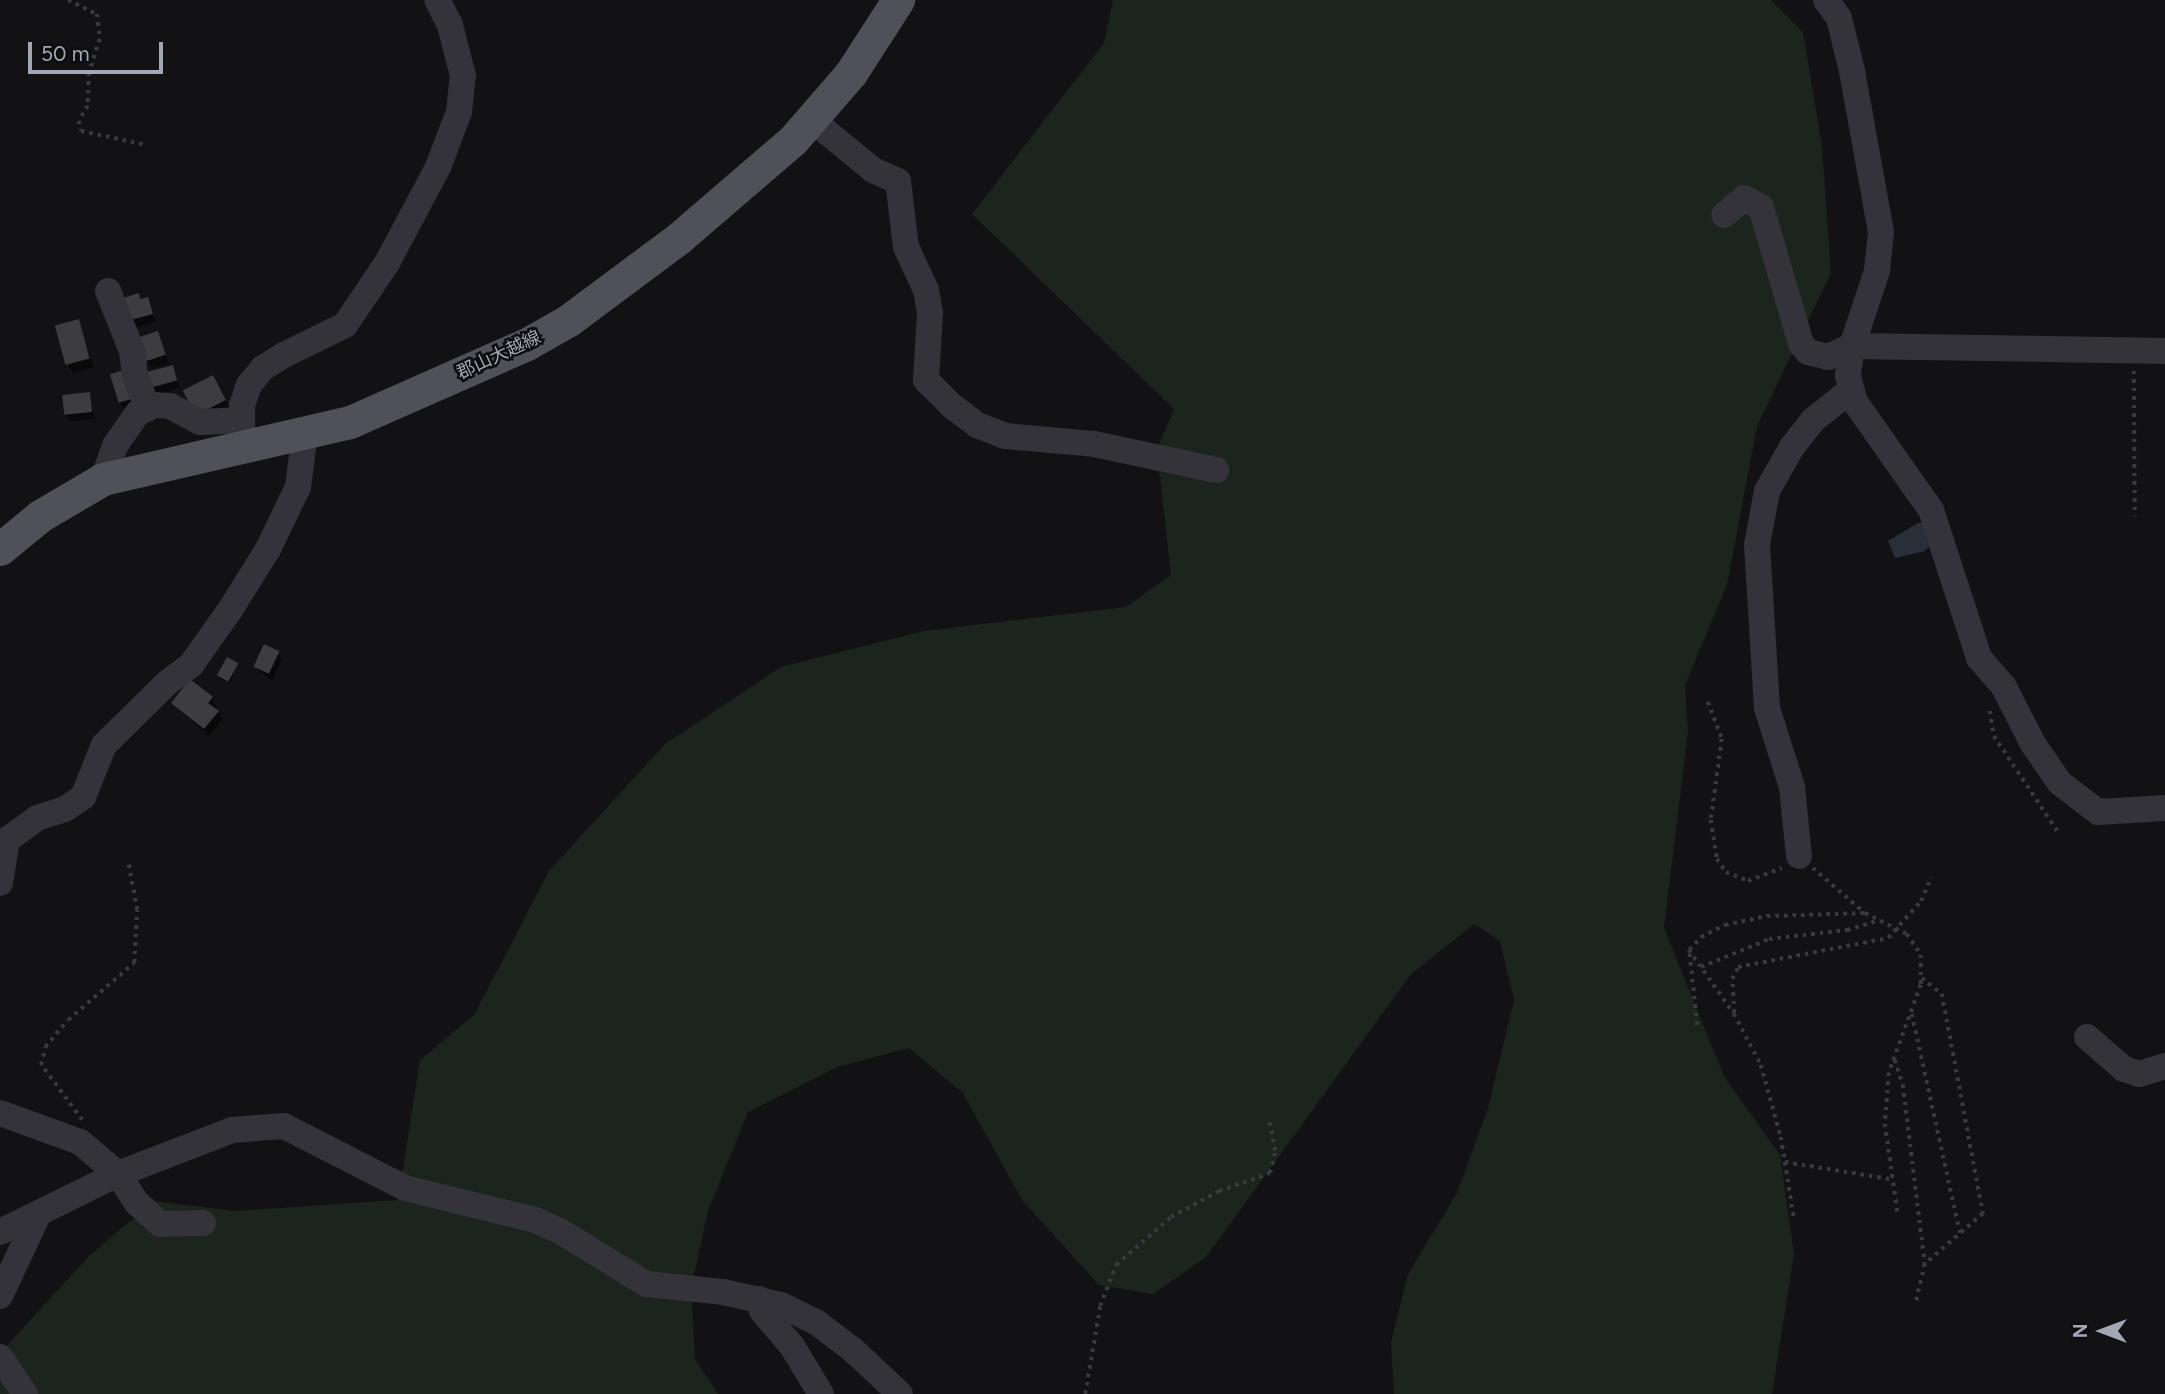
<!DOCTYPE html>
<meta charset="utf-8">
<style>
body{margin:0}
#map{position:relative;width:2165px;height:1394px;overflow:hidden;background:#121214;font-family:Figtree,"Noto Sans JP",sans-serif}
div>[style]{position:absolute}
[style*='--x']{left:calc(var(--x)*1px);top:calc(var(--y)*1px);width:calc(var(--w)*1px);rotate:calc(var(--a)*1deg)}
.green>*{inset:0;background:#1c241e}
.water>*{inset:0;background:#282f38}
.shadow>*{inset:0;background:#0007;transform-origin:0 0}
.building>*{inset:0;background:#3c3c41;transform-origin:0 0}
.path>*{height:3.5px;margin-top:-1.75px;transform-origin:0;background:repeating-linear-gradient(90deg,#393a40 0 3.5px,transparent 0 8.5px)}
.minor>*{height:26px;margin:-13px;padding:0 13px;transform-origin:13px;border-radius:13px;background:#333339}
.major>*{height:33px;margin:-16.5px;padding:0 16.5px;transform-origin:16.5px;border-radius:16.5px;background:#4f5058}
span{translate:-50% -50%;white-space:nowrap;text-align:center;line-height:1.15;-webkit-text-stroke:5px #0d0d0f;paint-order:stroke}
.street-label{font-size:18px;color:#a3a7b5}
.north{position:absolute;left:2067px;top:1296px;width:70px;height:70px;-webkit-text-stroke:5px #0d0d0f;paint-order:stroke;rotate:270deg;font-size:19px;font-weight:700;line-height:28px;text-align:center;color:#a3a7b5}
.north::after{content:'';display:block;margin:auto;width:24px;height:32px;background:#a3a7b5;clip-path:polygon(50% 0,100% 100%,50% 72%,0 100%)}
.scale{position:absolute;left:28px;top:42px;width:135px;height:32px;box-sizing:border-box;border:4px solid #a3a7b5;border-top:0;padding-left:9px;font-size:21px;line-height:24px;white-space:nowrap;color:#a3a7b5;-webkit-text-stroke:5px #0d0d0f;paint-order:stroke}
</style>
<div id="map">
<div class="green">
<i style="clip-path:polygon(1113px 0,1771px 0,1803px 32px,1822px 147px,1831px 273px,1757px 426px,1727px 585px,1685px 685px,1688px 731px,1664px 928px,1724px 1076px,1780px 1155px,1794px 1254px,1772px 1394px,1394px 1394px,1391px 1342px,1408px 1274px,1457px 1193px,1488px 1108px,1514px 1000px,1500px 941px,1474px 924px,1411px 974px,1206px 1257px,1153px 1294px,1099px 1285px,1022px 1200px,963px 1093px,909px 1048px,837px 1067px,748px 1112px,708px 1211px,691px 1288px,695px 1359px,718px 1394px,0 1394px,0 1353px,89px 1256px,154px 1201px,235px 1211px,398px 1200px,420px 1060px,474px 1015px,549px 871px,665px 744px,781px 667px,924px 631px,1126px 607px,1171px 575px,1157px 450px,1174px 409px,972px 214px,1104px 43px)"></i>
</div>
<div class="water">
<i style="clip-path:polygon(1918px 523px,1924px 523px,1930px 545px,1925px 551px,1895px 558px,1888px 541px)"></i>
</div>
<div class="shadow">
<i style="clip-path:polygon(147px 299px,156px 322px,133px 328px,129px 320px,141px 301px)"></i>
<i style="clip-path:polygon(78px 321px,94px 367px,73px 373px,68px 365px)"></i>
<i style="clip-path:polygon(158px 333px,169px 363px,152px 368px,147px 361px)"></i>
<i style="left:172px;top:367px;width:22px;height:27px;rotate:69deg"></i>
<i style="clip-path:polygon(129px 370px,142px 405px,125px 410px,120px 403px)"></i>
<i style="clip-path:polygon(212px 377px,229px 408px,202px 422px)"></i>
<i style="clip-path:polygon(89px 394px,95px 419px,70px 421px,66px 414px)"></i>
<i style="clip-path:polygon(277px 652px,282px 660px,272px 681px,255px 667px)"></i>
<i style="clip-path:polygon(237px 664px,230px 683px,220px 678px,218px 675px)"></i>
<i style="clip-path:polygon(212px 698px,222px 720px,209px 736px,173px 703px)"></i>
</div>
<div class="building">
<i style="clip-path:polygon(139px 293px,140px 299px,148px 297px,153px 314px,127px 321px,120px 299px)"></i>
<i style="left:79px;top:319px;width:41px;height:25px;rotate:75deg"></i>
<i style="left:158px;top:331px;width:25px;height:20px;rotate:72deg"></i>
<i style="left:173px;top:365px;width:16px;height:30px;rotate:75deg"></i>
<i style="left:130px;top:368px;width:30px;height:21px;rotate:73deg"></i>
<i style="left:213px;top:375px;width:28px;height:34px;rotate:63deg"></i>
<i style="left:90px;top:392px;width:20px;height:28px;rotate:84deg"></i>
<i style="left:264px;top:644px;width:17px;height:25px;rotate:25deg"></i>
<i style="left:227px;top:657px;width:13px;height:21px;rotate:29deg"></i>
<i style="clip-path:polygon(190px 679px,213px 697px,208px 703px,219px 711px,204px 729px,171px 703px)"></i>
</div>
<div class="path">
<i style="--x:68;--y:0;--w:32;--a:26"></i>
<i style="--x:97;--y:14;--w:25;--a:83"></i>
<i style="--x:100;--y:39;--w:36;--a:108"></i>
<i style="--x:89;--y:73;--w:33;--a:92"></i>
<i style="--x:88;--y:106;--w:17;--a:121"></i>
<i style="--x:79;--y:121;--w:10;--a:79"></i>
<i style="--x:81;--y:131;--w:67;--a:12"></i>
<i style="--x:2134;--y:371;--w:145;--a:89.6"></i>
<i style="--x:1708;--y:702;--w:40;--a:69"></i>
<i style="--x:1722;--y:739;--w:82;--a:97.7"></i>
<i style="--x:1711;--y:820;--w:39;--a:81"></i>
<i style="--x:1717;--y:859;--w:16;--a:55"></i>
<i style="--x:1726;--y:872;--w:24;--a:22"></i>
<i style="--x:1748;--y:881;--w:36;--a:-21"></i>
<i style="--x:1990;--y:711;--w:25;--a:81"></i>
<i style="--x:1994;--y:736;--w:119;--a:56.3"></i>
<i style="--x:1813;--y:868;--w:69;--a:40.9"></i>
<i style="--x:1865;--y:913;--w:47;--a:26.6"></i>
<i style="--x:1907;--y:934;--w:25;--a:56"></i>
<i style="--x:1921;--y:955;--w:30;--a:90"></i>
<i style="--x:1921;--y:985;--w:94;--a:110"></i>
<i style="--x:1889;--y:1073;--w:51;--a:94.5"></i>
<i style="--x:1885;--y:1124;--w:91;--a:81.8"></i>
<i style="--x:1689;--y:950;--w:78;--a:54.9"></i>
<i style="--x:1734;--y:1014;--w:58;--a:62.1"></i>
<i style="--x:1761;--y:1065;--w:75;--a:74.5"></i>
<i style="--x:1781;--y:1137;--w:82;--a:80.9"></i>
<i style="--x:1701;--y:967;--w:74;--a:-22.4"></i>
<i style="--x:1769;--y:939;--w:79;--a:-6.6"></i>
<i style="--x:1847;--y:930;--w:34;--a:-17"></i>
<i style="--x:1922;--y:978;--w:26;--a:39"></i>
<i style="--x:1942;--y:994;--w:224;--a:79.4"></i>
<i style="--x:1983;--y:1214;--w:77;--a:139.2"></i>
<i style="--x:1734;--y:1013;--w:34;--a:-93"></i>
<i style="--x:1732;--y:979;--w:13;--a:-63"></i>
<i style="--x:1738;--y:967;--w:153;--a:-10.9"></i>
<i style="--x:1888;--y:938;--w:50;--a:-48.3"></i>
<i style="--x:1921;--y:901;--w:26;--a:-67"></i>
<i style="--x:1912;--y:1014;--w:224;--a:77.6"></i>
<i style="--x:1697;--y:1025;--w:75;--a:-96.1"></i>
<i style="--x:1689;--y:950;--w:18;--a:-47"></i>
<i style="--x:1701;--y:937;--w:27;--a:-27"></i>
<i style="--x:1725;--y:925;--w:43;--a:-12.1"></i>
<i style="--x:1767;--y:916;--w:97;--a:-1.8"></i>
<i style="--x:1895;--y:1060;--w:26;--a:72"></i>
<i style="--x:1903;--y:1085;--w:180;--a:83"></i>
<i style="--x:1925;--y:1264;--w:40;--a:103"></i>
<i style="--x:82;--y:1120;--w:69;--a:-126.7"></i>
<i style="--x:41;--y:1065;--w:18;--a:-77"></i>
<i style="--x:45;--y:1047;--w:35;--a:-50"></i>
<i style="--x:68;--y:1020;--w:87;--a:-40.8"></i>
<i style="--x:134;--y:963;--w:53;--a:-86.8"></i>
<i style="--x:137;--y:910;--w:49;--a:-100.6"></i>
<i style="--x:1785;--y:1162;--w:106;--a:9.2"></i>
<i style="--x:1085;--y:1394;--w:89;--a:-80.3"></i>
<i style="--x:1100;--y:1306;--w:44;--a:-68.7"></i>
<i style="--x:1116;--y:1265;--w:73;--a:-41.1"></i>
<i style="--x:1171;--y:1217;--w:55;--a:-28.4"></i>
<i style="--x:1219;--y:1191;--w:54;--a:-19.4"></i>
<i style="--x:1270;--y:1173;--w:23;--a:-77"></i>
<i style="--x:1275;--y:1151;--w:33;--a:-101"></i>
</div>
<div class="minor">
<i style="--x:1826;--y:0;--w:22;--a:54"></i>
<i style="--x:1839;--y:18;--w:55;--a:76.2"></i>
<i style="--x:1852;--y:71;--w:164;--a:79.8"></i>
<i style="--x:1881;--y:232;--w:39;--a:96"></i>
<i style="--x:1877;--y:271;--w:79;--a:108.4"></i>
<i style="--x:1852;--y:346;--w:313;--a:0.9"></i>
<i style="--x:812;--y:120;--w:79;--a:39.3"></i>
<i style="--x:873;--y:170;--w:27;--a:24"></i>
<i style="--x:898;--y:181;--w:66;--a:83.1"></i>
<i style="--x:906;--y:247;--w:47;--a:65.1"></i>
<i style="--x:926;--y:290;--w:23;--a:80"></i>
<i style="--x:930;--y:313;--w:67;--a:93.4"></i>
<i style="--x:926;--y:380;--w:37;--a:45"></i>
<i style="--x:952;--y:406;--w:31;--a:37"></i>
<i style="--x:977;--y:425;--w:30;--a:21"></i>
<i style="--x:1005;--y:436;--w:89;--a:5.1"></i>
<i style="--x:1094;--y:444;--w:125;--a:12"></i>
<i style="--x:1724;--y:215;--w:26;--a:-40"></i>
<i style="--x:1744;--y:198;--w:19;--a:28"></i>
<i style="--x:1761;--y:207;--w:143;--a:73.7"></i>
<i style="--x:1801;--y:344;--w:11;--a:49"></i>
<i style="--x:1808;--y:352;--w:21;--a:14"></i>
<i style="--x:1828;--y:357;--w:26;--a:-25"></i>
<i style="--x:108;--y:291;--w:65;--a:68.2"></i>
<i style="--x:132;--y:351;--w:25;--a:83"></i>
<i style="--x:135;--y:376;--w:35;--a:68"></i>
<i style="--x:1852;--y:346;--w:30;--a:98"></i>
<i style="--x:1848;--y:376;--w:27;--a:75"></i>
<i style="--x:1855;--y:402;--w:132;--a:54.9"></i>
<i style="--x:1931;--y:510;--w:156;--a:72"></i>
<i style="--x:1979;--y:658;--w:38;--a:49"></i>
<i style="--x:2004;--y:687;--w:64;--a:63"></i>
<i style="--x:2033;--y:744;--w:47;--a:55.3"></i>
<i style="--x:2060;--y:783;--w:48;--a:37.3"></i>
<i style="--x:2098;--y:812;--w:67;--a:-3.4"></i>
<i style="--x:242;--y:447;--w:42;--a:-90"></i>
<i style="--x:242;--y:405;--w:21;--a:-71"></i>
<i style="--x:249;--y:385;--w:22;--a:-51"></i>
<i style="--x:263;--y:368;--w:25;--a:-32"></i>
<i style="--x:284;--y:355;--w:68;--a:-26.2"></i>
<i style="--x:345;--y:325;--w:75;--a:-55.9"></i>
<i style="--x:387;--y:263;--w:109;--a:-62"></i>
<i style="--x:438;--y:167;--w:59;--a:-69.1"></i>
<i style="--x:459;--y:112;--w:36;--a:-84"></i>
<i style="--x:463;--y:76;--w:53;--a:-104.3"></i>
<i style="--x:450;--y:25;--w:28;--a:-117"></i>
<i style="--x:103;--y:479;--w:37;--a:-70"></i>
<i style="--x:116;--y:444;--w:38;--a:-55"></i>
<i style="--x:138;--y:413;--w:17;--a:-28"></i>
<i style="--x:153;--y:405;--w:17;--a:3"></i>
<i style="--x:170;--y:406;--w:34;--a:28"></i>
<i style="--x:200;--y:422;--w:42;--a:-2.7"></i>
<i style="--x:1799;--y:856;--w:69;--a:-95.8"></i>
<i style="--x:1792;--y:787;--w:83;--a:-107.6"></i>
<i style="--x:1767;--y:708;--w:163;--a:-93.5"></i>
<i style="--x:1757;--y:545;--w:55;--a:-79.5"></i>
<i style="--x:1767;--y:491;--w:51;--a:-60.4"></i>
<i style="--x:1792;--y:447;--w:34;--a:-52"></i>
<i style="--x:1813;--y:420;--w:48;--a:-38.3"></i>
<i style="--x:0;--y:883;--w:44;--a:-80.8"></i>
<i style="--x:7;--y:840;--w:37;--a:-36"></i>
<i style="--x:37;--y:818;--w:29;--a:-18"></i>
<i style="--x:65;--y:809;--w:22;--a:-34"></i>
<i style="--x:83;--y:797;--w:56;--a:-68"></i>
<i style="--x:104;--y:745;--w:88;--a:-44.5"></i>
<i style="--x:167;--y:683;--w:30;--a:-37"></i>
<i style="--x:191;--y:665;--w:67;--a:-54.7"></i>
<i style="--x:230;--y:610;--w:72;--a:-58.1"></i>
<i style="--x:268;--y:549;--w:69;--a:-64.2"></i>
<i style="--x:298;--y:487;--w:54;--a:-82.6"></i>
<i style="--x:2087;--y:1037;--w:49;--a:40.9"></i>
<i style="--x:2124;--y:1069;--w:16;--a:18"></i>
<i style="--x:2139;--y:1074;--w:27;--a:-17"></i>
<i style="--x:0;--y:1113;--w:85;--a:19.9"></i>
<i style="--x:80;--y:1142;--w:50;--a:40.1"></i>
<i style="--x:118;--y:1174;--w:35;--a:57"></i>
<i style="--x:137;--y:1203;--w:31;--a:42"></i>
<i style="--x:160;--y:1224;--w:43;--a:-1.3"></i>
<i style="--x:0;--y:1232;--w:131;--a:-26.2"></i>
<i style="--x:118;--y:1174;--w:122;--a:-21.1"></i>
<i style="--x:232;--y:1130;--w:52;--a:-4.4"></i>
<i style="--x:284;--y:1126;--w:136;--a:27.1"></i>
<i style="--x:405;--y:1188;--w:134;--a:13.8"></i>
<i style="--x:535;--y:1220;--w:27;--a:24"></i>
<i style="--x:560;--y:1231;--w:101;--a:31.6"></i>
<i style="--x:646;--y:1284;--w:77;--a:5.9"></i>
<i style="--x:723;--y:1292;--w:59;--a:12.6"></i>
<i style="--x:781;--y:1305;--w:39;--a:26"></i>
<i style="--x:816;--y:1322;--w:46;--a:37.1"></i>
<i style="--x:853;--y:1350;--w:64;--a:43.1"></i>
<i style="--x:0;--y:1296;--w:87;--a:-64.9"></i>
<i style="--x:759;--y:1299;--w:12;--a:76"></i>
<i style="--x:762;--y:1311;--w:46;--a:49.4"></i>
<i style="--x:792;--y:1346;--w:56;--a:58.9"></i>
<i style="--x:0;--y:1357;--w:45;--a:56"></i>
</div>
<div class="major">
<i style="--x:0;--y:549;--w:52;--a:-39.5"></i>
<i style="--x:40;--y:516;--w:73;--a:-30.4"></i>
<i style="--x:103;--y:479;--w:253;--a:-13"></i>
<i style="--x:350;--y:422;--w:193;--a:-23.8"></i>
<i style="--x:527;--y:344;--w:48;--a:-29.7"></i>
<i style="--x:569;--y:320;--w:137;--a:-36.7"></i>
<i style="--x:679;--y:238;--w:150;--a:-40.7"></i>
<i style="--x:793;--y:140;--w:89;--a:-49.1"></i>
<i style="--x:851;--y:73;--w:87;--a:-57.2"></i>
</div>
<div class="street-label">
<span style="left:499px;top:355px;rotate:-25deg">郡山大越線</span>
</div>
<div class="north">N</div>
<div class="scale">50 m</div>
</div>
